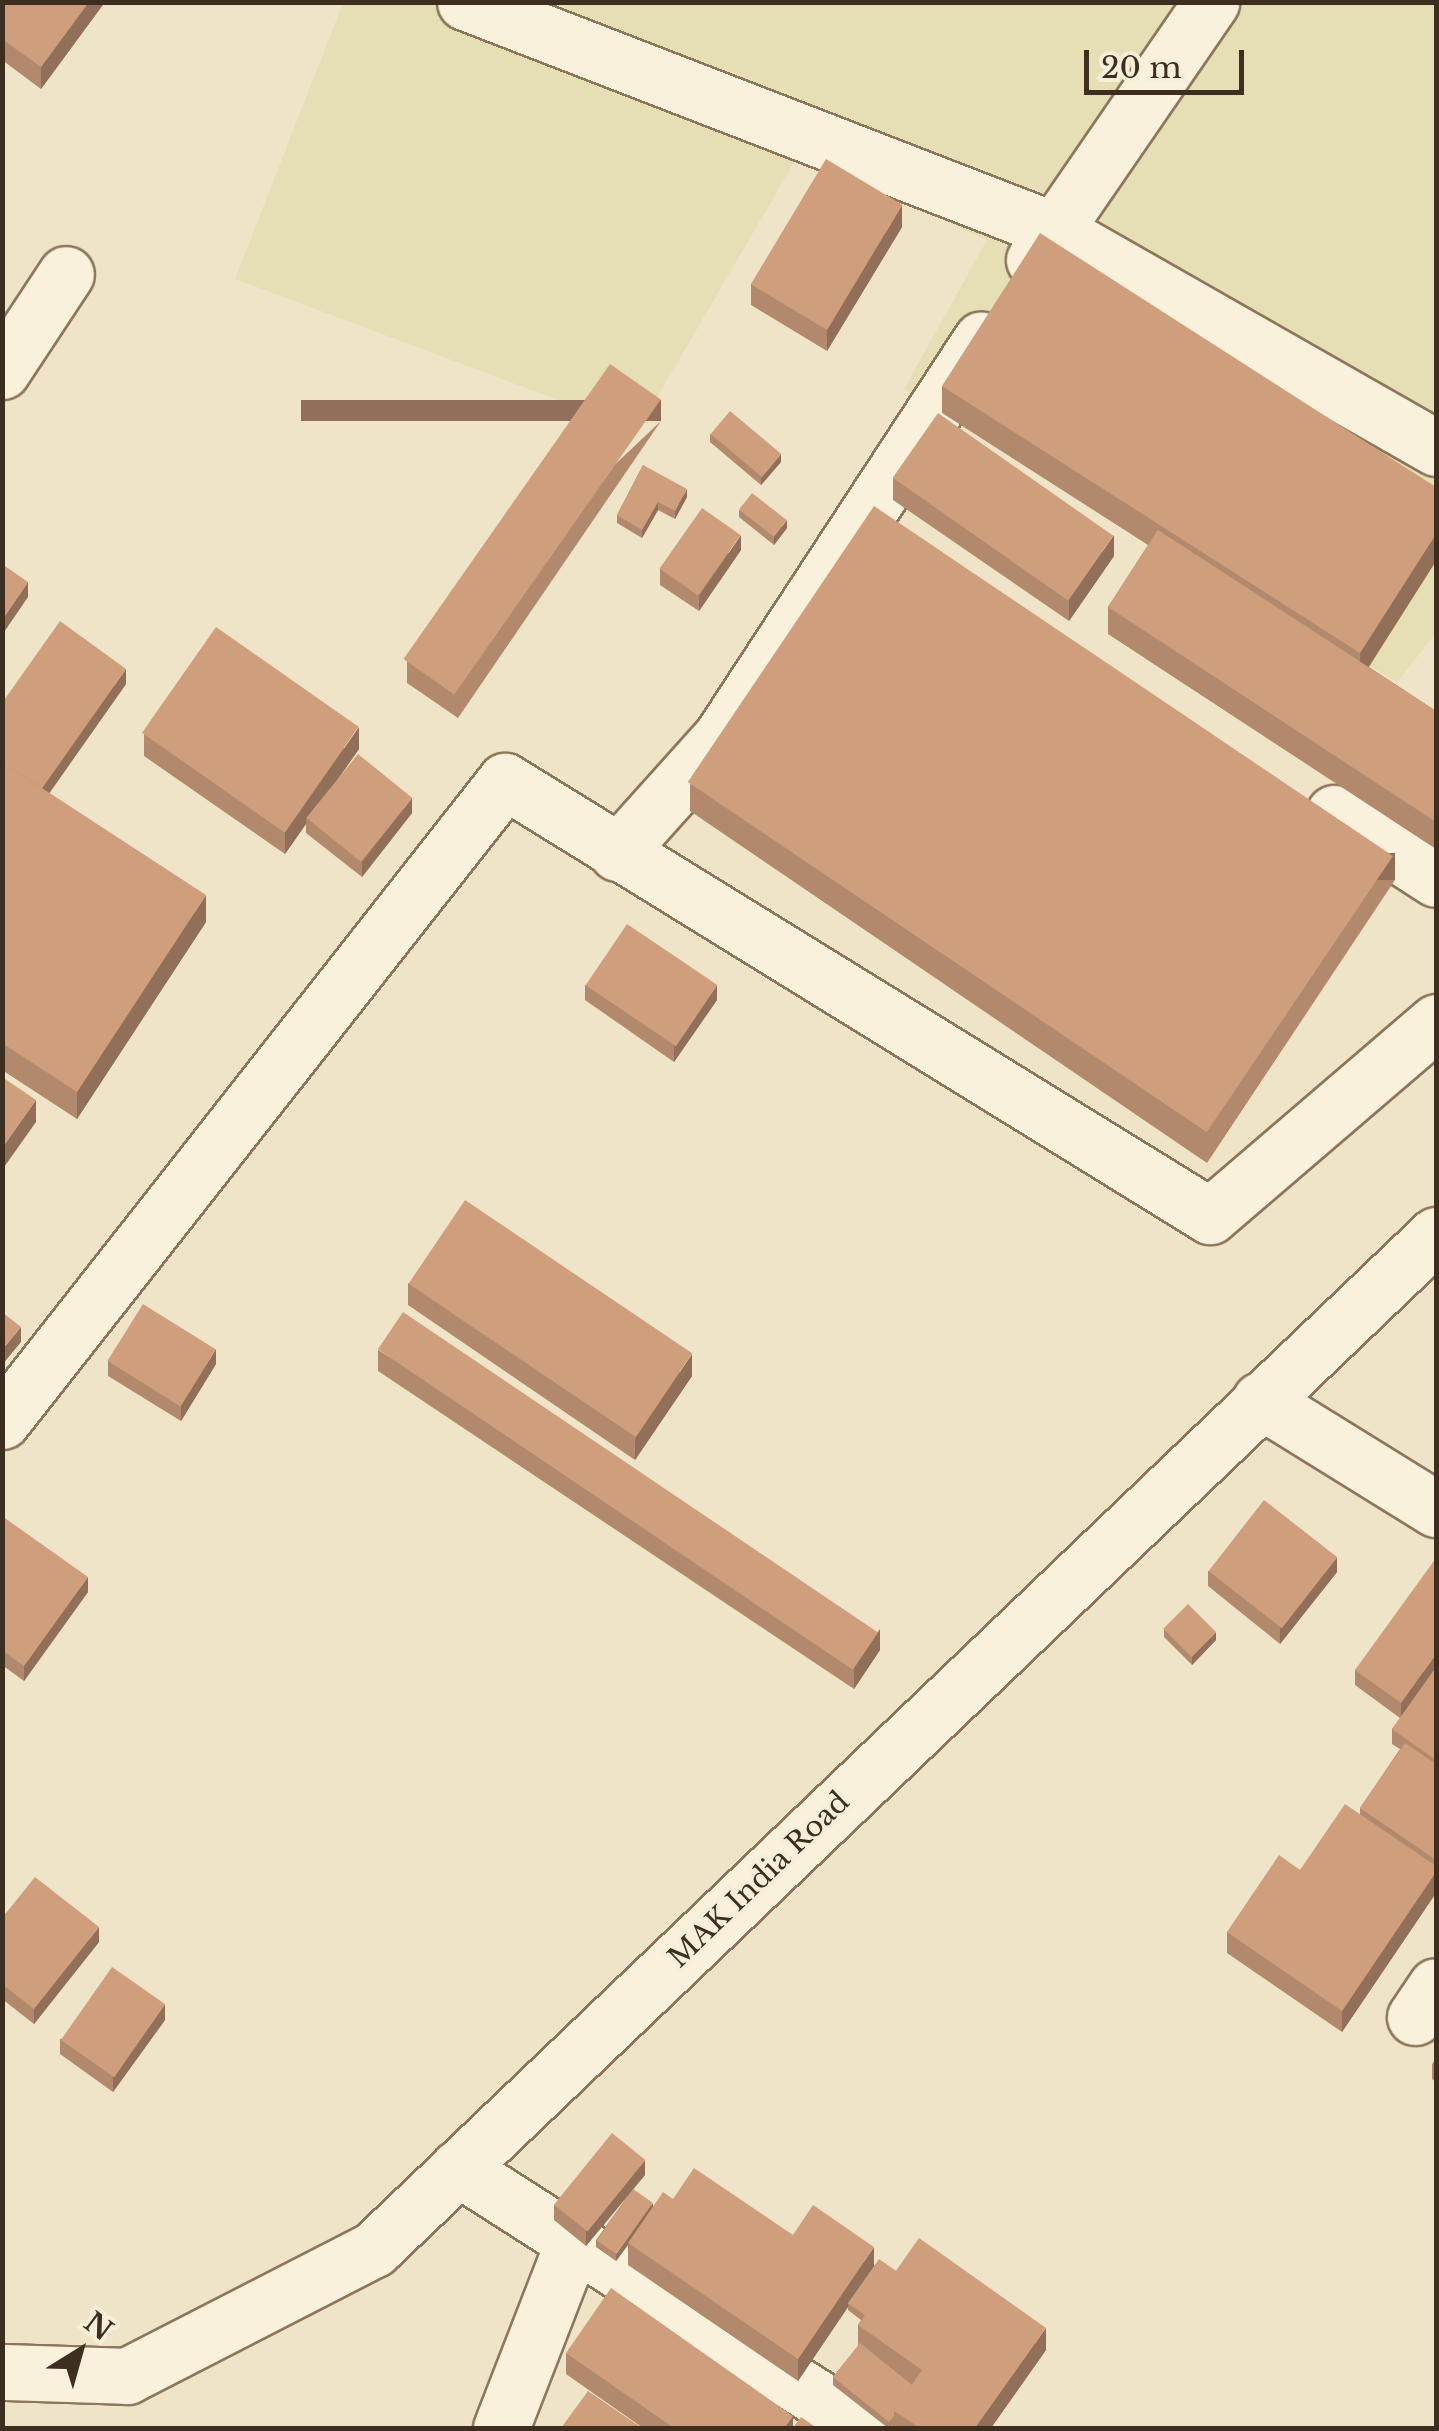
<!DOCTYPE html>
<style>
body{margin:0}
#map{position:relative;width:1439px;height:2431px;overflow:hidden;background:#f0e4c8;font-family:"Libre Baskerville",serif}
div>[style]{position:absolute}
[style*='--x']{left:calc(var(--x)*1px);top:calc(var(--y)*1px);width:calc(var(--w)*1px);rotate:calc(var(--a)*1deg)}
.farmland>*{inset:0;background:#e6deb5}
.roads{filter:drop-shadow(2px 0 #8d765c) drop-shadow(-2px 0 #8d765c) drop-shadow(0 2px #8d765c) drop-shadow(0 -2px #8d765c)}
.minor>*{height:55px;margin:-27.5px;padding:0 27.5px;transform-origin:27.5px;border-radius:27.5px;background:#faf1dc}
.wall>*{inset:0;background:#b2896c}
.shaded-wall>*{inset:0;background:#916f58;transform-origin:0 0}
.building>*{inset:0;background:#cf9f7d;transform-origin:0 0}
span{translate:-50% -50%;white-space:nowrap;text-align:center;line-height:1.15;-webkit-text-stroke:8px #f7eed8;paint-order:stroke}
.street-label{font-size:28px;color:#3d2e20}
.frame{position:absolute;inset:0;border:5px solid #3d2e20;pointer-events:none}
.north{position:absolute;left:30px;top:2301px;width:100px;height:100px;-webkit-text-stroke:8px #f7eed8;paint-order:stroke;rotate:37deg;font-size:28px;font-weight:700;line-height:40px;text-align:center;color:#3d2e20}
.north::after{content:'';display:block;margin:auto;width:35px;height:45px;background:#3d2e20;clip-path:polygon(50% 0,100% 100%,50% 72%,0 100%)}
.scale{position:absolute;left:1084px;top:50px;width:160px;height:45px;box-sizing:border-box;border:5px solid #3d2e20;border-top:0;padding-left:12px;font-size:30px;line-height:35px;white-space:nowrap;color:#3d2e20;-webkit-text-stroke:8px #f7eed8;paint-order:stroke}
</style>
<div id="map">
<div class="farmland">
<i style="clip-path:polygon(343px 3px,1436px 3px,1436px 633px,1397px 682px,904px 389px,987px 240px,799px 154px,638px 430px,235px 279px)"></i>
</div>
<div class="roads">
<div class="minor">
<i style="--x:465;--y:2;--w:632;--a:21.16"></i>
<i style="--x:1054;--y:230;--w:440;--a:29.7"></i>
<i style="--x:1034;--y:260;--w:313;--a:-55.5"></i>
<i style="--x:2;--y:371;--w:116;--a:-56.6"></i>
<i style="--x:1334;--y:813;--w:121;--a:32.9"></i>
<i style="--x:617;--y:853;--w:156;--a:-48.1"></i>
<i style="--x:721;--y:737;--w:475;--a:-56.8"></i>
<i style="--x:1260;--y:1400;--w:207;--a:31.8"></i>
<i style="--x:2;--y:1421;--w:814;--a:-51.83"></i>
<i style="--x:505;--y:781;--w:828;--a:31.68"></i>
<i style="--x:1210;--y:1216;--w:298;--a:-40.6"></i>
<i style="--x:1415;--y:2017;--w:37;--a:-56"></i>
<i style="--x:458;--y:2168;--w:483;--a:32.6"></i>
<i style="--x:2;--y:2372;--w:125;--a:1.8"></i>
<i style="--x:127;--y:2376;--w:278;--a:-27.2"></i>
<i style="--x:374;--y:2249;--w:1468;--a:-43.68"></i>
<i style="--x:501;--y:2428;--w:199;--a:-68.8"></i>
</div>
</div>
<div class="wall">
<i style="clip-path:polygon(2px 2px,105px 2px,41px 89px,2px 60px)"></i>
<i style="clip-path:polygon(902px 227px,827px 351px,751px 305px,751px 284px)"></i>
<i style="clip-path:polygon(942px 386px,1436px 487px,1436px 561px,1369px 667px,1436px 711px,1436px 849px,1108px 634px,1108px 607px,1148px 545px,942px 413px)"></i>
<i style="clip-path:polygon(661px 421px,458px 718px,407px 683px,407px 661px)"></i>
<i style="clip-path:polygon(710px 434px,781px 462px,761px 485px,710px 442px)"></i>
<i style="clip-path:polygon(643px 465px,687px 497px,675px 519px,658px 510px,642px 538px,617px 523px,617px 515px)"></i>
<i style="clip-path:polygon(893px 478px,1114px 556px,1069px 621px,893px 500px)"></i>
<i style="clip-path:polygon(739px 510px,787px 528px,774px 545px,739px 517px)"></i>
<i style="clip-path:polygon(741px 550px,699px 611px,660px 585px,660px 569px)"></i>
<i style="clip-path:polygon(126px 684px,49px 793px,206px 922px,77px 1119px,2px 1070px,2px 703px)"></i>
<i style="clip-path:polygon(144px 734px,359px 749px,338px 779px,412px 813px,362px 877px,306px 833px,306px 824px,285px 854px,144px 756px)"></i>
<i style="clip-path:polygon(690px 784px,1395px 880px,1207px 1163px,690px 811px)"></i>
<i style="clip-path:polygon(585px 985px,717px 1000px,674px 1062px,585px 1000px)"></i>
<i style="clip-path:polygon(408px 1283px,692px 1376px,635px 1460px,408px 1305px)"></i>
<i style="clip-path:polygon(378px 1350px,880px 1650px,854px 1689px,378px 1371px)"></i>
<i style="clip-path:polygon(108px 1361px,216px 1364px,181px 1421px,108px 1376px)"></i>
<i style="clip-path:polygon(2px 1516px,88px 1592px,24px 1681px,2px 1665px)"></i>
<i style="clip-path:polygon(1208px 1571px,1337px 1572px,1280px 1644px,1208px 1586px)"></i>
<i style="clip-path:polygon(1164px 1629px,1216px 1640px,1192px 1665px,1164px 1637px)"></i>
<i style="clip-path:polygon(1355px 1670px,1436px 1672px,1436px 1893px,1342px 2032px,1227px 1953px,1227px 1932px,1300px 1870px,1360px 1814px,1360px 1808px,1400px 1749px,1392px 1744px,1392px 1729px,1400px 1718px,1355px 1685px)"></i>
<i style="clip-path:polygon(2px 1918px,99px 1942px,34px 2024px,2px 1999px)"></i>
<i style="clip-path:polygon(165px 2020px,113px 2092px,60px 2054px,60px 2039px)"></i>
<i style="clip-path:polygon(1436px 2059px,1436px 2082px,1432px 2079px,1432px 2064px)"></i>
<i style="clip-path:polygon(645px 2175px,633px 2189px,653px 2206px,673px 2199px,793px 2235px,874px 2265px,896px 2271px,1046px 2350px,991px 2428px,894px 2428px,894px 2424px,890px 2428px,888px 2428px,833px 2385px,833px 2377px,858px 2346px,858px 2325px,861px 2320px,848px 2310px,848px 2307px,798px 2381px,628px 2265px,628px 2245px,616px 2261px,596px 2247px,596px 2240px,630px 2193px,586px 2246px,554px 2220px,554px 2205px)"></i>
<i style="clip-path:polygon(566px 2353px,793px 2428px,643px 2428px,566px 2374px)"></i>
</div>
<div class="shaded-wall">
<i style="clip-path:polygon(89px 2px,105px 2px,41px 89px,41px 67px)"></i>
<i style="clip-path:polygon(902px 205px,902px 227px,827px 351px,827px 330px)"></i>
<i style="left:661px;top:400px;width:21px;height:360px;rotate:90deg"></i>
<i style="clip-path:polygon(781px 454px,781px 462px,761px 485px,761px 478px)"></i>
<i style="clip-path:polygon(687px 489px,687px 497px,675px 519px,675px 511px)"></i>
<i style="clip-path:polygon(658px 502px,658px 510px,642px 538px,642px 530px)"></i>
<i style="clip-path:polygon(787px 520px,787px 528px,774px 545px,774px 537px)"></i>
<i style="clip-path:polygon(1436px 534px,1436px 561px,1360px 680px,1360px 653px)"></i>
<i style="clip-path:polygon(741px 535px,741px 550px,699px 611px,699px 596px)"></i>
<i style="clip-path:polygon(1114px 535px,1114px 556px,1069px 621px,1069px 600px)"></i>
<i style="clip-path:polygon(28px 582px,28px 597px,2px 635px,2px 620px)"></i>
<i style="clip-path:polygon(126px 669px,126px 684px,39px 808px,39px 793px)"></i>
<i style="clip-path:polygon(359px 727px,359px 749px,309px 820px,306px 818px,306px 824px,285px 854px,285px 833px)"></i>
<i style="clip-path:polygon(412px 798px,412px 813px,362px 877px,362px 862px)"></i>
<i style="left:1395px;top:853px;width:27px;height:340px;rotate:90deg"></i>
<i style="clip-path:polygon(206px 895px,206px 922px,77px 1119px,77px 1092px)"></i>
<i style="clip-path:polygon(717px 985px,717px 1000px,674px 1062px,674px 1047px)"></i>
<i style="clip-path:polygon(36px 1100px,36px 1122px,2px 1170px,2px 1148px)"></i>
<i style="clip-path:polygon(21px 1327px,21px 1342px,2px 1365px,2px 1350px)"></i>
<i style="clip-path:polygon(216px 1349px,216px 1364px,181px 1421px,181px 1406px)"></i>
<i style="clip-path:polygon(692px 1354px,692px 1376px,635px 1460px,635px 1439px)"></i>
<i style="clip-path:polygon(1337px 1557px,1337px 1572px,1280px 1644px,1280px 1629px)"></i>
<i style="clip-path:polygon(88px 1577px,88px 1592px,24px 1681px,24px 1666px)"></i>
<i style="clip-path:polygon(880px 1629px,880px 1650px,854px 1689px,854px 1667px)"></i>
<i style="clip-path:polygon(1216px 1632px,1216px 1640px,1192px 1665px,1192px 1657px)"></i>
<i style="clip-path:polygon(1436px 1654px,1436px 1669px,1401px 1718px,1401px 1703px)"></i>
<i style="clip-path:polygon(1436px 1872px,1436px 1893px,1342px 2032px,1342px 2011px)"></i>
<i style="clip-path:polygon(99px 1927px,99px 1942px,34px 2024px,34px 2009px)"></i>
<i style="clip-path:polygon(165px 2004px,165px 2020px,113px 2092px,113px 2077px)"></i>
<i style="clip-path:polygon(645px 2160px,645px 2175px,586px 2246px,586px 2231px)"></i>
<i style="clip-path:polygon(653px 2203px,653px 2211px,616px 2261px,616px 2254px)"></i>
<i style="clip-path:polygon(874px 2247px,874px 2268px,848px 2303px,848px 2307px,798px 2381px,798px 2359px)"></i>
<i style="clip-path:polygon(1046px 2328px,1046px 2350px,991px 2428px,975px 2428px)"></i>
<i style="clip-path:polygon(793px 2416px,793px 2428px,784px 2428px)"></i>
</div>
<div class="building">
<i style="clip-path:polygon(2px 2px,89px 2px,41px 67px,2px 39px)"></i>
<i style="left:826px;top:159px;width:89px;height:146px;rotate:31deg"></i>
<i style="clip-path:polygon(1040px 233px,1436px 487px,1436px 534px,1360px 653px,942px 386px)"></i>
<i style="left:610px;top:364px;width:62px;height:360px;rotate:35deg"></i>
<i style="left:730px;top:411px;width:67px;height:30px;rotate:40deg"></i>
<i style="left:938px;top:413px;width:214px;height:79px;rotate:35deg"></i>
<i style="clip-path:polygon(643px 465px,687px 489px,675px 511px,658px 502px,642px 530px,617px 515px)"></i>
<i style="left:752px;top:493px;width:44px;height:21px;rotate:38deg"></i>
<i style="left:874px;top:506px;width:626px;height:333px;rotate:34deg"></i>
<i style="left:702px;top:508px;width:47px;height:74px;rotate:35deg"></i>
<i style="clip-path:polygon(1158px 530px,1436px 711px,1436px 822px,1108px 607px)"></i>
<i style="clip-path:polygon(2px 564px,28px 582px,2px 620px)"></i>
<i style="clip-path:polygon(60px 621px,126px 669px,42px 788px,2px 762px,2px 703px)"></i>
<i style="left:216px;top:627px;width:174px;height:129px;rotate:35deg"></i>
<i style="left:358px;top:754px;width:70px;height:82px;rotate:39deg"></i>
<i style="clip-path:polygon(2px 762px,206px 895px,77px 1092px,2px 1043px)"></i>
<i style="left:627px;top:924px;width:109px;height:74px;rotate:34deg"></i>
<i style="clip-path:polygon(2px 1077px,36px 1100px,2px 1148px)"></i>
<i style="left:465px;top:1200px;width:274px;height:101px;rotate:34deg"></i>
<i style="left:143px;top:1304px;width:86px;height:67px;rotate:32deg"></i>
<i style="clip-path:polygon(2px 1312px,21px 1327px,2px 1350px)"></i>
<i style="left:403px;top:1312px;width:573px;height:45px;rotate:34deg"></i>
<i style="left:1264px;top:1500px;width:93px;height:90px;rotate:38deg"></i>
<i style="clip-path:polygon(2px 1516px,88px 1577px,24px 1666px,2px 1650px)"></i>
<i style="clip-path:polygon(1436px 1558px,1436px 1654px,1401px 1703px,1355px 1670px)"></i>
<i style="left:1188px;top:1604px;width:40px;height:35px;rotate:45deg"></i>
<i style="clip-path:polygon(1434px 1670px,1436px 1672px,1436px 1760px,1392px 1729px)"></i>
<i style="clip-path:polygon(1405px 1743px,1436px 1764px,1436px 1860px,1360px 1808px)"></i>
<i style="clip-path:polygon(1345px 1804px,1436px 1866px,1436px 1872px,1342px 2011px,1227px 1932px,1279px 1855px,1300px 1870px)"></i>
<i style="clip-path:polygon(35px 1877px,99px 1927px,34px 2009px,2px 1984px,2px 1918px)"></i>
<i style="left:112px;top:1967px;width:65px;height:89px;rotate:35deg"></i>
<i style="left:612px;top:2133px;width:43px;height:92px;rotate:39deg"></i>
<i style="clip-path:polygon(694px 2168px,793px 2235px,813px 2205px,874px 2247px,798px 2359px,628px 2243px,663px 2192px,673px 2199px)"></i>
<i style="left:633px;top:2189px;width:24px;height:63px;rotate:35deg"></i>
<i style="clip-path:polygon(919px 2238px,1046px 2328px,975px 2428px,920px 2428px,894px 2411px,922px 2370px,858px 2325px)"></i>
<i style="left:879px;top:2259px;width:21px;height:54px;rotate:35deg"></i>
<i style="clip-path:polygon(611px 2288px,793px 2416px,784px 2428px,674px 2428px,566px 2353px)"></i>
<i style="clip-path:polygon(860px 2343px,912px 2385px,894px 2411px,894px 2416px,889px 2422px,833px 2377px)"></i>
<i style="clip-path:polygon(588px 2391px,642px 2428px,561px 2428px)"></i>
<i style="clip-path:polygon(801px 2417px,817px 2428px,793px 2428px)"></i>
</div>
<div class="street-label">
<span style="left:759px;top:1880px;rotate:-44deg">MAK India Road</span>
</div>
<div class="frame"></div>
<div class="north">N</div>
<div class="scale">20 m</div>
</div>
